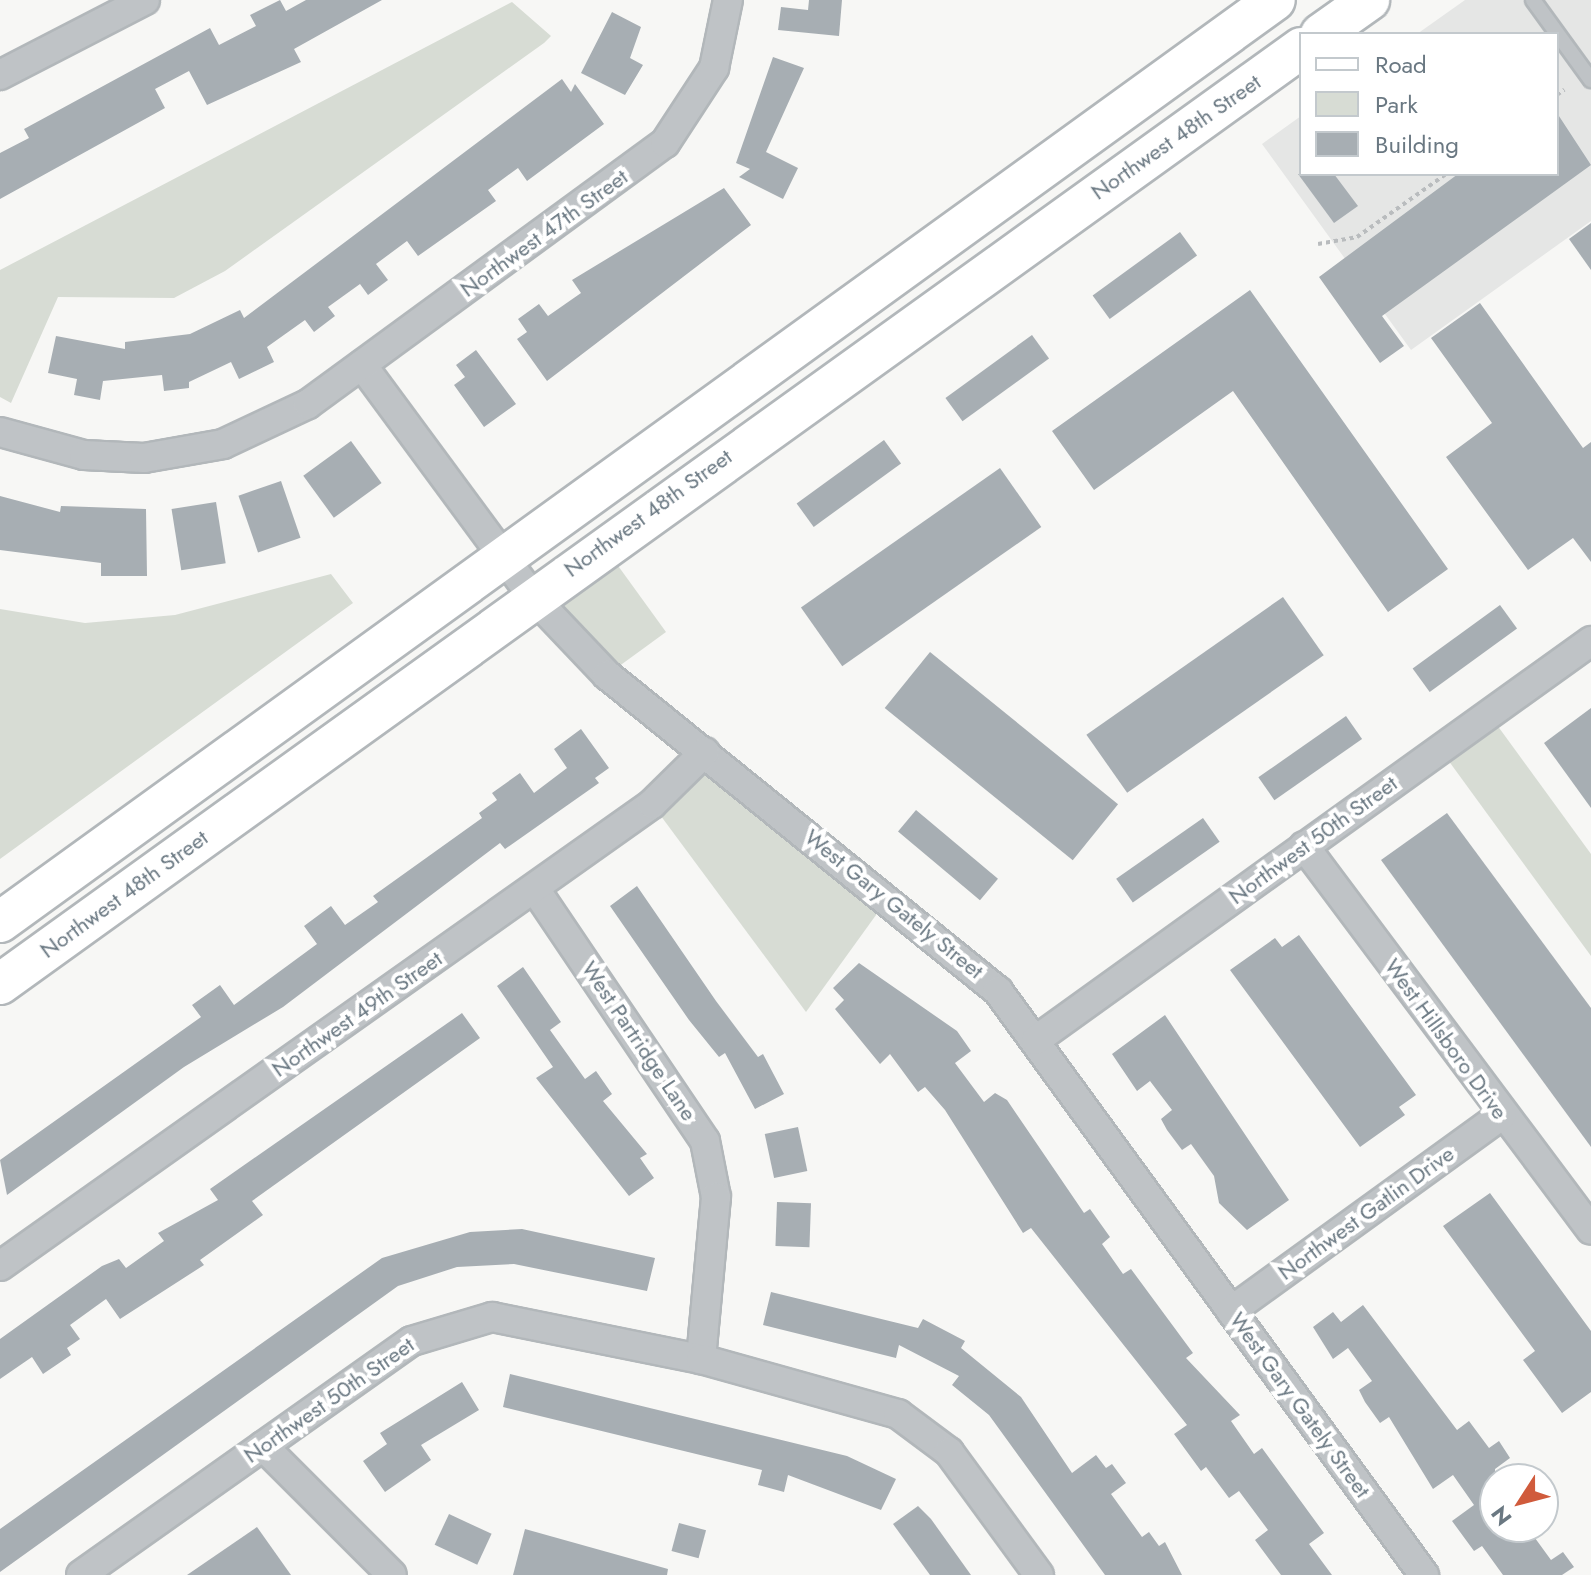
<!DOCTYPE html>
<style>
body{margin:0}
#map{position:relative;width:1591px;height:1575px;overflow:hidden;background:#f7f7f5;font-family:Jost,sans-serif}
div>[style]{position:absolute}
[style*='--x']{left:calc(var(--x)*1px);top:calc(var(--y)*1px);width:calc(var(--w)*1px);rotate:calc(var(--a)*1deg)}
.built>*{inset:0;background:#e5e6e5}
.green>*{inset:0;background:#d7dcd4}
.building>*{inset:0;background:#a7aeb3;transform-origin:0 0}
.path>*{height:4px;margin-top:-2px;transform-origin:0;background:repeating-linear-gradient(90deg,#b9bcbe 0 4px,transparent 0 8px)}
.roads{filter:drop-shadow(2px 0 #b2b7ba) drop-shadow(-2px 0 #b2b7ba) drop-shadow(0 2px #b2b7ba) drop-shadow(0 -2px #b2b7ba)}
.service>*{height:14px;margin:-7px;padding:0 7px;transform-origin:7px;border-radius:7px;background:#bfc3c6}
.minor>*{height:28px;margin:-14px;padding:0 14px;transform-origin:14px;border-radius:14px;background:#bfc3c6}
.secondary>*{height:40px;margin:-20px;padding:0 20px;transform-origin:20px;border-radius:20px;background:#fff}
span{translate:-50% -50%;white-space:nowrap;text-align:center;line-height:1.15;-webkit-text-stroke:8px #fff;paint-order:stroke}
.street-label{font-size:22px;color:#6a7882}
.legend{position:absolute;left:1299px;top:32px;width:260px;height:144px;box-sizing:border-box;background:#fff;border:2px solid #c3c9cd;margin:0;padding:10px 14px;list-style:none;font-size:24px;color:#6a7882}
.legend li{display:flex;align-items:center;gap:16px;height:40px}
.legend b{width:40px;border:2px solid #c3c9cd}
.north{position:absolute;left:1479px;top:1463px;width:80px;height:80px;box-sizing:border-box;background:#fff;border:2px solid #c3c9cd;border-radius:50%;rotate:234deg;font-size:22px;font-weight:700;line-height:32px;text-align:center;color:#6a7882}
.north::after{content:'';display:block;margin:auto;width:28px;height:36px;background:#d05b3c;clip-path:polygon(50% 0,100% 100%,50% 72%,0 100%)}
</style>
<div id="map">
<div class="built">
<i style="clip-path:polygon(1465px 0,1591px 0,1591px 221px,1411px 350px,1262px 144px,1301px 116px,1301px 174px,1557px 174px,1557px 34px,1417px 34px)"></i>
</div>
<div class="green">
<i style="clip-path:polygon(512px 2px,551px 36px,544px 43px,225px 271px,174px 298px,58px 297px,11px 403px,0 397px,0 270px)"></i>
<i style="clip-path:polygon(603px 545px,666px 632px,607px 675px,532px 596px)"></i>
<i style="clip-path:polygon(331px 574px,353px 603px,0 859px,0 609px,85px 623px,175px 615px)"></i>
<i style="clip-path:polygon(1489px 714px,1591px 854px,1591px 956px,1440px 749px)"></i>
<i style="clip-path:polygon(705px 752px,889px 897px,806px 1012px,652px 804px)"></i>
</div>
<div class="building">
<i style="clip-path:polygon(280px 0,286px 11px,306px 0,382px 0,294px 49px,301px 62px,207px 105px,189px 71px,155px 89px,165px 108px,0 199px,0 153px,29px 138px,24px 129px,210px 28px,219px 45px,256px 26px,250px 15px)"></i>
<i style="clip-path:polygon(809px 0,842px 0,839px 36px,778px 30px,781px 7px,808px 10px)"></i>
<i style="clip-path:polygon(612px 12px,641px 27px,630px 58px,643px 65px,625px 95px,581px 73px)"></i>
<i style="clip-path:polygon(773px 57px,804px 68px,766px 152px,798px 168px,783px 199px,739px 177px,750px 169px,736px 163px)"></i>
<i style="clip-path:polygon(562px 79px,571px 92px,575px 84px,604px 124px,527px 181px,518px 168px,488px 190px,496px 201px,418px 256px,407px 241px,376px 264px,388px 280px,368px 295px,360px 284px,328px 307px,335px 316px,314px 332px,305px 320px,267px 347px,274px 362px,239px 379px,231px 362px,189px 382px,189px 388px,164px 391px,162px 375px,103px 381px,100px 400px,74px 395px,77px 379px,48px 373px,56px 336px,125px 349px,125px 342px,190px 334px,240px 310px,244px 318px)"></i>
<i style="clip-path:polygon(1557px 113px,1591px 165px,1382px 316px,1404px 346px,1380px 363px,1319px 277px,1458px 174px,1557px 174px)"></i>
<i style="clip-path:polygon(1298px 174px,1334px 174px,1358px 206px,1334px 223px)"></i>
<i style="clip-path:polygon(724px 188px,751px 225px,547px 381px,517px 339px,527px 332px,518px 319px,539px 304px,548px 316px,581px 293px,572px 280px)"></i>
<i style="clip-path:polygon(1591px 223px,1591px 270px,1569px 239px)"></i>
<i style="left:1180px;top:232px;width:29px;height:108px;rotate:54deg"></i>
<i style="clip-path:polygon(1250px 290px,1448px 569px,1388px 612px,1233px 391px,1094px 490px,1052px 431px)"></i>
<i style="clip-path:polygon(1480px 303px,1583px 448px,1591px 442px,1591px 562px,1573px 538px,1528px 570px,1446px 457px,1492px 423px,1431px 338px)"></i>
<i style="left:1032px;top:335px;width:29px;height:107px;rotate:54deg"></i>
<i style="clip-path:polygon(476px 350px,516px 404px,484px 427px,454px 385px,465px 377px,456px 365px)"></i>
<i style="left:884px;top:440px;width:29px;height:108px;rotate:54deg"></i>
<i style="left:351px;top:441px;width:52px;height:59px;rotate:54deg"></i>
<i style="left:1000px;top:468px;width:72px;height:243px;rotate:55deg"></i>
<i style="left:281px;top:481px;width:60px;height:45px;rotate:71deg"></i>
<i style="clip-path:polygon(0 496px,60px 512px,61px 506px,146px 509px,147px 576px,101px 576px,101px 563px,0 550px)"></i>
<i style="left:216px;top:502px;width:62px;height:45px;rotate:81deg"></i>
<i style="left:1283px;top:597px;width:71px;height:240px;rotate:55deg"></i>
<i style="left:1500px;top:605px;width:29px;height:108px;rotate:54deg"></i>
<i style="left:930px;top:652px;width:242px;height:72px;rotate:39deg"></i>
<i style="clip-path:polygon(1591px 708px,1591px 808px,1544px 743px)"></i>
<i style="left:1346px;top:716px;width:28px;height:107px;rotate:55deg"></i>
<i style="clip-path:polygon(581px 729px,609px 768px,595px 778px,599px 783px,505px 849px,500px 843px,283px 1007px,184px 1067px,7px 1195px,0 1160px,201px 1017px,192px 1005px,220px 985px,234px 1005px,317px 944px,304px 926px,331px 906px,345px 925px,378px 902px,373px 896px,482px 818px,479px 813px,497px 800px,492px 793px,520px 773px,534px 793px,567px 768px,554px 749px)"></i>
<i style="left:916px;top:810px;width:107px;height:28px;rotate:40deg"></i>
<i style="clip-path:polygon(1447px 813px,1591px 1008px,1591px 1147px,1381px 860px)"></i>
<i style="left:1203px;top:818px;width:29px;height:106px;rotate:55deg"></i>
<i style="clip-path:polygon(637px 886px,716px 1001px,758px 1057px,763px 1054px,784px 1094px,755px 1109px,725px 1053px,719px 1057px,689px 1020px,610px 906px)"></i>
<i style="clip-path:polygon(1299px 935px,1416px 1095px,1399px 1107px,1405px 1115px,1360px 1147px,1230px 970px,1275px 938px,1282px 947px)"></i>
<i style="clip-path:polygon(859px 963px,957px 1031px,971px 1051px,955px 1063px,984px 1102px,995px 1093px,1007px 1100px,1084px 1213px,1090px 1209px,1110px 1237px,1102px 1244px,1123px 1274px,1131px 1269px,1193px 1353px,1186px 1358px,1240px 1415px,1231px 1421px,1254px 1454px,1262px 1448px,1324px 1533px,1309px 1544px,1332px 1575px,1281px 1575px,1255px 1540px,1268px 1530px,1239px 1491px,1229px 1498px,1206px 1467px,1201px 1471px,1174px 1434px,1187px 1425px,1031px 1228px,1023px 1233px,945px 1110px,925px 1087px,918px 1092px,890px 1054px,880px 1064px,835px 1009px,844px 1000px,833px 988px)"></i>
<i style="clip-path:polygon(523px 967px,561px 1022px,550px 1030px,585px 1079px,596px 1071px,612px 1094px,603px 1101px,647px 1154px,640px 1158px,654px 1178px,629px 1196px,536px 1078px,553px 1067px,497px 986px)"></i>
<i style="clip-path:polygon(462px 1013px,480px 1038px,252px 1201px,263px 1215px,200px 1260px,204px 1265px,120px 1319px,106px 1299px,70px 1325px,80px 1339px,67px 1348px,71px 1355px,43px 1374px,32px 1357px,0 1379px,0 1339px,102px 1266px,119px 1259px,126px 1268px,164px 1241px,158px 1233px,218px 1200px,210px 1189px)"></i>
<i style="clip-path:polygon(1165px 1015px,1289px 1200px,1247px 1230px,1219px 1203px,1214px 1176px,1191px 1144px,1182px 1150px,1167px 1130px,1161px 1119px,1172px 1110px,1150px 1081px,1137px 1091px,1112px 1054px)"></i>
<i style="left:798px;top:1127px;width:45px;height:34px;rotate:78deg"></i>
<i style="clip-path:polygon(1490px 1193px,1591px 1331px,1591px 1392px,1562px 1413px,1523px 1360px,1535px 1351px,1443px 1226px)"></i>
<i style="left:777px;top:1202px;width:34px;height:44px;rotate:2deg"></i>
<i style="clip-path:polygon(522px 1229px,655px 1258px,647px 1291px,514px 1264px,457px 1267px,398px 1286px,0 1572px,0 1529px,382px 1258px,470px 1232px)"></i>
<i style="clip-path:polygon(771px 1292px,918px 1328px,923px 1319px,965px 1341px,961px 1348px,1021px 1397px,1072px 1473px,1096px 1455px,1106px 1468px,1112px 1464px,1126px 1483px,1111px 1494px,1142px 1537px,1149px 1532px,1159px 1546px,1165px 1542px,1182px 1575px,1105px 1575px,989px 1415px,952px 1385px,959px 1376px,899px 1345px,896px 1358px,763px 1325px)"></i>
<i style="clip-path:polygon(1363px 1305px,1457px 1430px,1469px 1421px,1489px 1448px,1499px 1441px,1510px 1458px,1495px 1469px,1495px 1527px,1527px 1527px,1551px 1560px,1563px 1552px,1574px 1567px,1562px 1575px,1503px 1575px,1482px 1546px,1474px 1551px,1452px 1521px,1474px 1505px,1453px 1475px,1433px 1489px,1389px 1417px,1380px 1423px,1365px 1402px,1359px 1390px,1372px 1381px,1348px 1348px,1333px 1359px,1313px 1327px,1333px 1312px,1341px 1322px)"></i>
<i style="clip-path:polygon(510px 1374px,847px 1456px,896px 1479px,881px 1510px,788px 1475px,784px 1492px,758px 1485px,762px 1470px,503px 1407px)"></i>
<i style="clip-path:polygon(462px 1382px,479px 1410px,421px 1445px,431px 1460px,385px 1492px,363px 1461px,387px 1444px,380px 1433px)"></i>
<i style="clip-path:polygon(918px 1506px,931px 1519px,971px 1575px,930px 1575px,893px 1524px)"></i>
<i style="left:449px;top:1514px;width:47px;height:34px;rotate:25deg"></i>
<i style="left:679px;top:1523px;width:28px;height:29px;rotate:15deg"></i>
<i style="clip-path:polygon(257px 1527px,291px 1575px,187px 1575px)"></i>
<i style="clip-path:polygon(525px 1529px,668px 1569px,667px 1575px,513px 1575px)"></i>
</div>
<div class="path">
<i style="--x:1557;--y:95;--w:9;--a:-36"></i>
<i style="--x:1318;--y:244;--w:40;--a:-10"></i>
<i style="--x:1357;--y:237;--w:109;--a:-35.3"></i>
</div>
<div class="roads">
<div class="service">
<i style="--x:1533;--y:0;--w:99;--a:54.1"></i>
</div>
<div class="minor">
<i style="--x:0;--y:75;--w:163;--a:-27.3"></i>
<i style="--x:362;--y:365;--w:287;--a:53.6"></i>
<i style="--x:532;--y:596;--w:109;--a:46.5"></i>
<i style="--x:607;--y:675;--w:503;--a:38.94"></i>
<i style="--x:998;--y:991;--w:723;--a:53.89"></i>
<i style="--x:0;--y:432;--w:87;--a:15.3"></i>
<i style="--x:84;--y:455;--w:60;--a:2.9"></i>
<i style="--x:144;--y:458;--w:80;--a:-10"></i>
<i style="--x:223;--y:444;--w:94;--a:-25.2"></i>
<i style="--x:308;--y:404;--w:442;--a:-36.2"></i>
<i style="--x:665;--y:143;--w:90;--a:-56.8"></i>
<i style="--x:714;--y:68;--w:69;--a:-78.4"></i>
<i style="--x:1304;--y:846;--w:479;--a:53.2"></i>
<i style="--x:535;--y:889;--w:304;--a:56"></i>
<i style="--x:705;--y:1141;--w:57;--a:78.9"></i>
<i style="--x:716;--y:1197;--w:163;--a:95.3"></i>
<i style="--x:1036;--y:1040;--w:684;--a:-35.71"></i>
<i style="--x:0;--y:1266;--w:799;--a:-35.32"></i>
<i style="--x:652;--y:804;--w:74;--a:-44.5"></i>
<i style="--x:1231;--y:1311;--w:334;--a:-35.9"></i>
<i style="--x:263;--y:1446;--w:182;--a:45"></i>
<i style="--x:81;--y:1575;--w:405;--a:-35.3"></i>
<i style="--x:412;--y:1341;--w:84;--a:-16.7"></i>
<i style="--x:492;--y:1317;--w:213;--a:11.4"></i>
<i style="--x:701;--y:1359;--w:205;--a:15.6"></i>
<i style="--x:898;--y:1414;--w:64;--a:36.7"></i>
<i style="--x:949;--y:1452;--w:152;--a:53.8"></i>
</div>
<div class="secondary">
<i style="--x:1321;--y:34;--w:59;--a:-35.3"></i>
<i style="--x:0;--y:922;--w:1573;--a:-35.87"></i>
<i style="--x:0;--y:984;--w:1603;--a:-35.73"></i>
</div>
</div>
<div class="street-label">
<span style="left:1176px;top:137px;rotate:-35deg">Northwest 48th Street</span>
<span style="left:544px;top:233px;rotate:-36deg">Northwest 47th Street</span>
<span style="left:648px;top:513px;rotate:-36deg">Northwest 48th Street</span>
<span style="left:1313px;top:840px;rotate:-36deg">Northwest 50th Street</span>
<span style="left:124px;top:894px;rotate:-36deg">Northwest 48th Street</span>
<span style="left:894px;top:904px;rotate:39deg">West Gary Gately Street</span>
<span style="left:357px;top:1014px;rotate:-35deg">Northwest 49th Street</span>
<span style="left:1446px;top:1039px;rotate:54deg">West Hillsboro Drive</span>
<span style="left:639px;top:1041px;rotate:56deg">West Partridge Lane</span>
<span style="left:1366px;top:1213px;rotate:-36deg">Northwest Gatlin Drive</span>
<span style="left:329px;top:1400px;rotate:-35deg">Northwest 50th Street</span>
<span style="left:1300px;top:1405px;rotate:54deg">West Gary Gately Street</span>
</div>
<ul class="legend">
<li><b style="height:10px;background:#fff"></b>Road</li>
<li><b style="height:22px;background:#d7dcd4"></b>Park</li>
<li><b style="height:22px;background:#a7aeb3"></b>Building</li>
</ul>
<div class="north">N</div>
</div>
